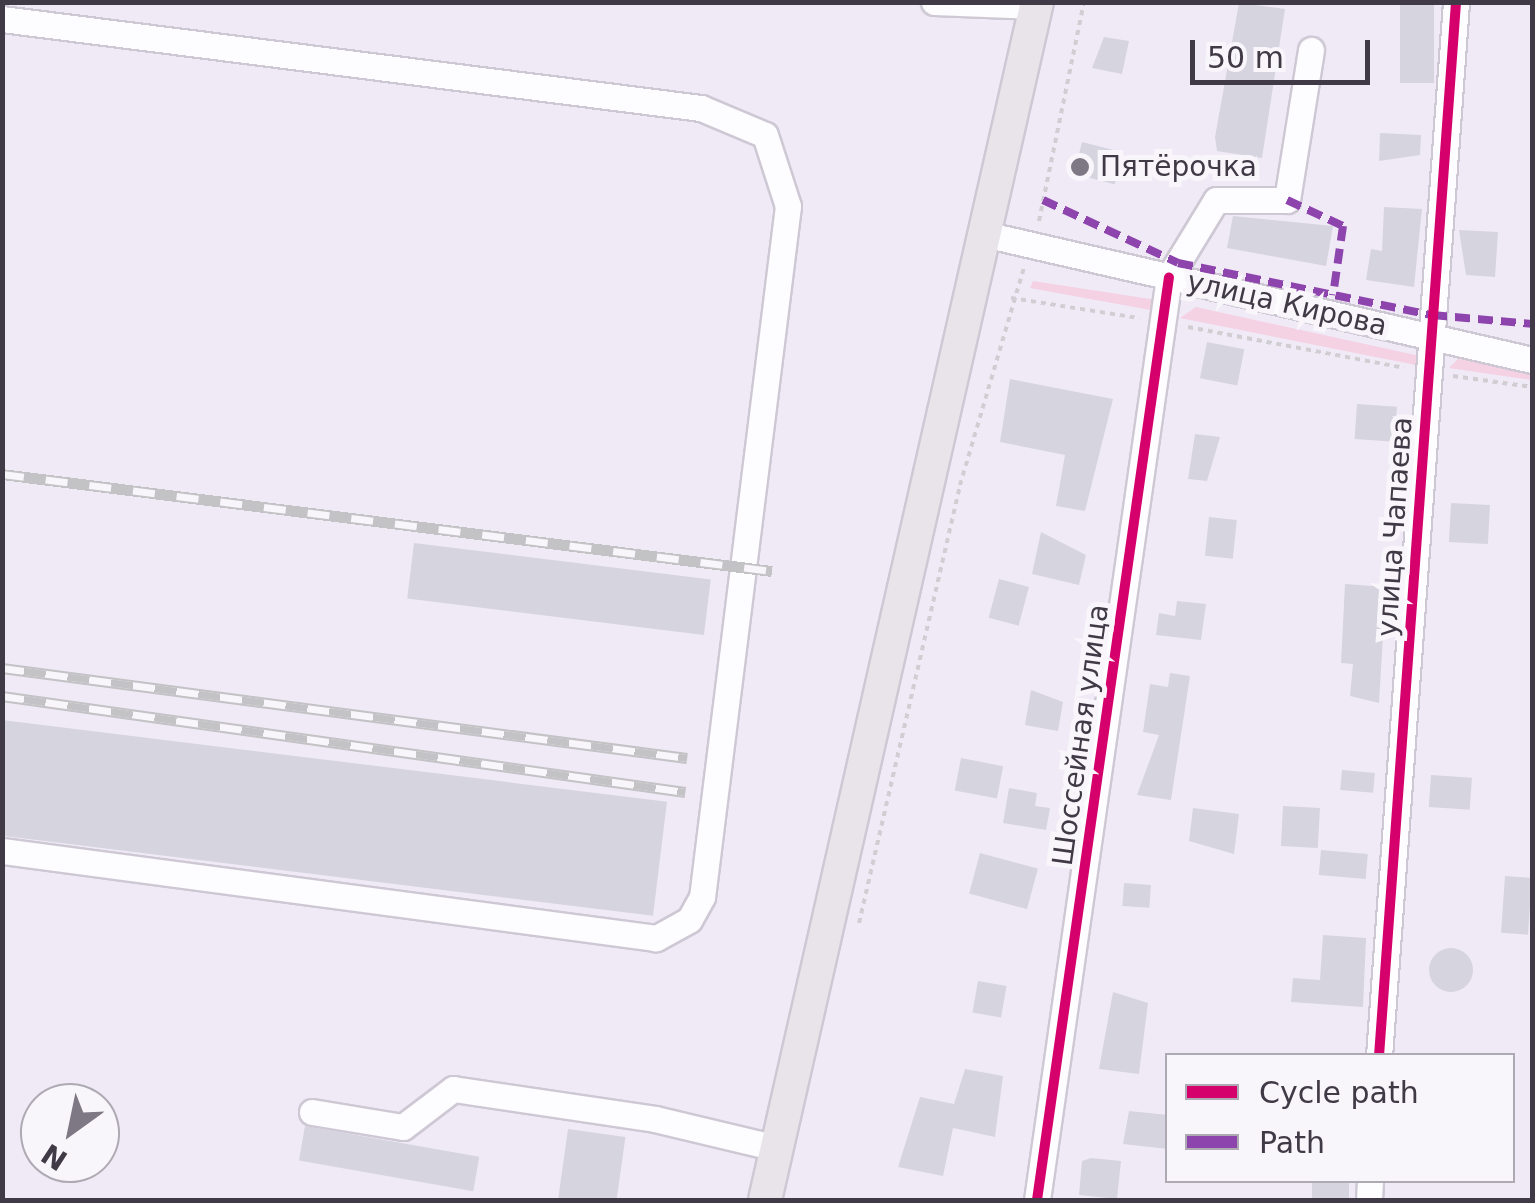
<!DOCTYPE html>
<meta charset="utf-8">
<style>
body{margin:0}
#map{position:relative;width:1535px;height:1203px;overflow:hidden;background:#f0eaf7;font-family:"DejaVu Sans",sans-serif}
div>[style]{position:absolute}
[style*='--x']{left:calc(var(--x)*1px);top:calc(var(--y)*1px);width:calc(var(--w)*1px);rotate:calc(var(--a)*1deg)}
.green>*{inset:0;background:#f5d1e4}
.building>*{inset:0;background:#d6d4df;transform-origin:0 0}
.round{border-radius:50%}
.path>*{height:4px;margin-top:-2px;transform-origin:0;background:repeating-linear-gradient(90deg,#d0ced2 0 5px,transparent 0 10px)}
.roads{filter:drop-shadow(2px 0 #cec8d4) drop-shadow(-2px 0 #cec8d4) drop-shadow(0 2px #cec8d4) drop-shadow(0 -2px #cec8d4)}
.minor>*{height:25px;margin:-12.5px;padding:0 12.5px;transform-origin:12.5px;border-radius:12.5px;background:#fdfcfe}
.major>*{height:32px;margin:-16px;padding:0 16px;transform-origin:16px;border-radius:16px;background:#e8e4e9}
.rail>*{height:11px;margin-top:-5.5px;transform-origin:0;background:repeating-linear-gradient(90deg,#f8f5fb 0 22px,#c3c2c5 0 44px);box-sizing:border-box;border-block:2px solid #c3c2c5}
.quiet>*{height:8px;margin-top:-4px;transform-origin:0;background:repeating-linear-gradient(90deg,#8e44ad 0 15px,transparent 0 23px)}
.cycleway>*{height:10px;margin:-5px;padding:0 5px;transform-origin:5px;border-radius:5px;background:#d6006c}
.dots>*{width:28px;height:28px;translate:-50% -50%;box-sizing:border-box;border:5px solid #f8f5fb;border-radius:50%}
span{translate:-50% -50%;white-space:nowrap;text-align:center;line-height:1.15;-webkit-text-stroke:10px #f8f5fb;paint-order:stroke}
.poi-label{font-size:28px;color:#3f3a46}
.left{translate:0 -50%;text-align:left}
.street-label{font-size:28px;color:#3f3a46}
.frame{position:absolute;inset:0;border:5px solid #3f3a46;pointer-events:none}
.legend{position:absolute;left:1165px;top:1053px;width:350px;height:130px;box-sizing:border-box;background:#f8f5fb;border:2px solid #aeaab3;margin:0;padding:12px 18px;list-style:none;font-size:30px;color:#3f3a46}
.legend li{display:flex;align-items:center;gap:20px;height:50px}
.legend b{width:50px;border:2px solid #aeaab3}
.north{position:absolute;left:20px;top:1083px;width:100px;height:100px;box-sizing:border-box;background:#f8f5fb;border:2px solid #aeaab3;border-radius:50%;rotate:213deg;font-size:28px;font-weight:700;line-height:40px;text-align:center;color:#3f3a46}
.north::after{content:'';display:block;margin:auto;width:35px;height:45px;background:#7d7884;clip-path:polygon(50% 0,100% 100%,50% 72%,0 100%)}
.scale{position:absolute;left:1190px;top:40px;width:180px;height:45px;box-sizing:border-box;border:5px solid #3f3a46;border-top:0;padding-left:12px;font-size:30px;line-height:35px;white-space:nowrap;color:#3f3a46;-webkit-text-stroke:8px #f8f5fb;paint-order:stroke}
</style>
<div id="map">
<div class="green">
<i style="clip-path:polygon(1033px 281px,1157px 300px,1156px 311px,1030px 288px)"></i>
<i style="clip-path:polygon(1196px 307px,1420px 356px,1421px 366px,1180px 318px)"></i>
<i style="clip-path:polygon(1458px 359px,1532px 369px,1532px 380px,1449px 368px)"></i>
</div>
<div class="building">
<i style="left:1400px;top:2px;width:34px;height:81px"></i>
<i style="clip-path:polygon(1239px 3px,1285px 9px,1262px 158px,1217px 151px,1215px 137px)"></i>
<i style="clip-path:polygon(1104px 37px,1129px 41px,1122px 74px,1092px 68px)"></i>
<i style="clip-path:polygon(1380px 133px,1421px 135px,1420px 155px,1379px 161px)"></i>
<i style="left:1082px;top:142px;width:42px;height:33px;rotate:14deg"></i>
<i style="clip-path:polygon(1384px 207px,1422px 209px,1414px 287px,1366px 280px,1371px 249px,1382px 251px)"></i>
<i style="clip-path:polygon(1233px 216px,1333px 226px,1326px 266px,1227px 248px)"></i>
<i style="clip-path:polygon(1459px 230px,1498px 232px,1495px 277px,1466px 275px)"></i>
<i style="left:1207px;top:342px;width:38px;height:37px;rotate:11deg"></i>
<i style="clip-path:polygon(1010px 379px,1113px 399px,1085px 511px,1056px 506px,1065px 455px,1000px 442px)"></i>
<i style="left:1357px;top:404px;width:40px;height:35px;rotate:4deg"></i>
<i style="clip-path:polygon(1195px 434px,1220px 437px,1207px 481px,1188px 479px)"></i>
<i style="left:1451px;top:503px;width:39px;height:39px;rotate:3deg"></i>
<i style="left:1209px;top:517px;width:28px;height:39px;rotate:6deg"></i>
<i style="clip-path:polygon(1041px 532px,1086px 555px,1079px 585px,1032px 574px)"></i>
<i style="left:414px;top:543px;width:299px;height:56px;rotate:7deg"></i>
<i style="left:999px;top:579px;width:31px;height:40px;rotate:15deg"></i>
<i style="clip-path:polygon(1345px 584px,1386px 587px,1379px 703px,1350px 696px,1353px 664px,1341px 663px)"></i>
<i style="clip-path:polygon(1177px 601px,1206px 604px,1201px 640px,1156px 635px,1159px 613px,1175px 616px)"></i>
<i style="clip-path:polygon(1170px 673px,1190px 676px,1171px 800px,1137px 795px,1159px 735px,1143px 732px,1150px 684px,1168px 687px)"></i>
<i style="clip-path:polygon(1031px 690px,1063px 702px,1058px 731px,1025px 725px)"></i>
<i style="left:2px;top:720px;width:670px;height:115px;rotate:7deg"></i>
<i style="left:961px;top:758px;width:43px;height:33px;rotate:11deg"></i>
<i style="left:1342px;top:770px;width:33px;height:20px;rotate:5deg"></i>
<i style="left:1431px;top:775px;width:41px;height:32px;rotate:4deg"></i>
<i style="clip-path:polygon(1009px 788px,1037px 793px,1035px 806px,1050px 808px,1046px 830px,1003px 823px)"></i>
<i style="left:1283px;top:806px;width:37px;height:40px;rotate:3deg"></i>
<i style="clip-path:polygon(1193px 808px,1239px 814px,1234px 854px,1189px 841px)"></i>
<i style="left:1321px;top:850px;width:47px;height:25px;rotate:5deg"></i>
<i style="left:980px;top:853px;width:60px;height:42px;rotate:15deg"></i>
<i style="left:1505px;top:876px;width:27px;height:57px;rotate:4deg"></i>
<i style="left:1124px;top:883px;width:27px;height:23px;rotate:4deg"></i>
<i style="clip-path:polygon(1323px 935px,1366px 938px,1363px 1007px,1291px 1002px,1293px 978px,1320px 980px)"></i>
<i class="round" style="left:1429px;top:948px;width:44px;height:44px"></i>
<i style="left:978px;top:981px;width:29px;height:32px;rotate:10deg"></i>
<i style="clip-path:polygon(1113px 992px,1148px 1003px,1139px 1074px,1099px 1069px)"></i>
<i style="clip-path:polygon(965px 1069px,1003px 1076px,995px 1137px,953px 1128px,943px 1176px,898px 1167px,920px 1097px,954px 1104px)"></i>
<i style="clip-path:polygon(1129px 1111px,1168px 1115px,1168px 1149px,1123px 1144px)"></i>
<i style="left:305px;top:1126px;width:177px;height:35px;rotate:10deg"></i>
<i style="left:568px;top:1129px;width:58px;height:72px;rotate:8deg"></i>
<i style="clip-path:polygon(1091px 1158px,1121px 1161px,1117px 1199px,1079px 1195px,1082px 1161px)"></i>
<i style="left:1312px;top:1180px;width:37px;height:20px"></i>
</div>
<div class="path">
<i style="--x:1039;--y:221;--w:224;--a:-78.4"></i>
<i style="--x:1011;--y:298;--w:130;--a:8.9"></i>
<i style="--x:1188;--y:327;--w:220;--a:10.7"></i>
<i style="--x:1453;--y:376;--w:80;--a:7.9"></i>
<i style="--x:859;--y:923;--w:449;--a:-77"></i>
<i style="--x:960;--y:485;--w:226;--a:-73.6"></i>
</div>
<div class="roads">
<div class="minor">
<i style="--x:934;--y:2;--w:102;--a:2.2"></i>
<i style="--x:2;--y:19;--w:705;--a:7.26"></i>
<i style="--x:701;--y:108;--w:69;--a:22.9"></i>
<i style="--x:765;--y:135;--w:75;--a:72.1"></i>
<i style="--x:788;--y:206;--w:696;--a:97.09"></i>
<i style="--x:702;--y:897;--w:26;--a:119"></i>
<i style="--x:689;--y:920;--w:38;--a:151"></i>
<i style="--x:656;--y:938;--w:660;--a:-172.42"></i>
<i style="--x:984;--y:234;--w:562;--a:12.95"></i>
<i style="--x:1379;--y:1056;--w:1057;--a:-85.82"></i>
<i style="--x:312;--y:1112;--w:92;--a:9.4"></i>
<i style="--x:403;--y:1127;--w:63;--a:-37.2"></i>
<i style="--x:453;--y:1089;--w:204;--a:8.4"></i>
<i style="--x:655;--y:1119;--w:125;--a:13.4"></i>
<i style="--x:1037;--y:1200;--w:932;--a:-81.86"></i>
<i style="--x:1169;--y:277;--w:90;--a:-58.6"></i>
<i style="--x:1216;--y:200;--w:71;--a:0"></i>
<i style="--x:1287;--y:200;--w:152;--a:-80.9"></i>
<i style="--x:1369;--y:1200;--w:20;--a:-87"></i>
</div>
<div class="major">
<i style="--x:765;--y:1200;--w:1228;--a:-77.21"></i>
</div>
</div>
<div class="rail">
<i style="--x:2;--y:474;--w:776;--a:7.18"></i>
<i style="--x:2;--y:668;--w:691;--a:7.49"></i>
<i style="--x:2;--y:696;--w:690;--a:8"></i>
</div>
<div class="quiet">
<i style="--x:1043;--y:200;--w:149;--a:25"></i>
<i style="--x:1178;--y:263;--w:259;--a:11.6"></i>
<i style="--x:1432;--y:315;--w:100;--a:5.1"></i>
<i style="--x:1287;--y:200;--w:62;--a:24.9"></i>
<i style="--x:1343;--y:226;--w:70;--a:98.2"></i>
</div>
<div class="cycleway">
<i style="--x:1379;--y:1056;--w:1057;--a:-85.82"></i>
<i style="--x:1037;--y:1200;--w:932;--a:-81.86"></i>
</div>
<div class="dots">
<i style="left:1080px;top:167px;background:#7d7884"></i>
</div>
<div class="poi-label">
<span class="left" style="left:1100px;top:167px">Пятёрочка</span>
</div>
<div class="street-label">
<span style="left:1287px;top:304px;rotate:13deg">улица Кирова</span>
<span style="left:1395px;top:527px;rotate:-86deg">улица Чапаева</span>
<span style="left:1081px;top:735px;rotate:-82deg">Шоссейная улица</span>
</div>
<div class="frame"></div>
<ul class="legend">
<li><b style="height:12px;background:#d6006c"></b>Cycle path</li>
<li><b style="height:12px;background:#8e44ad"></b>Path</li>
</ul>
<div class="north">N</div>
<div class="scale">50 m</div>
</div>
